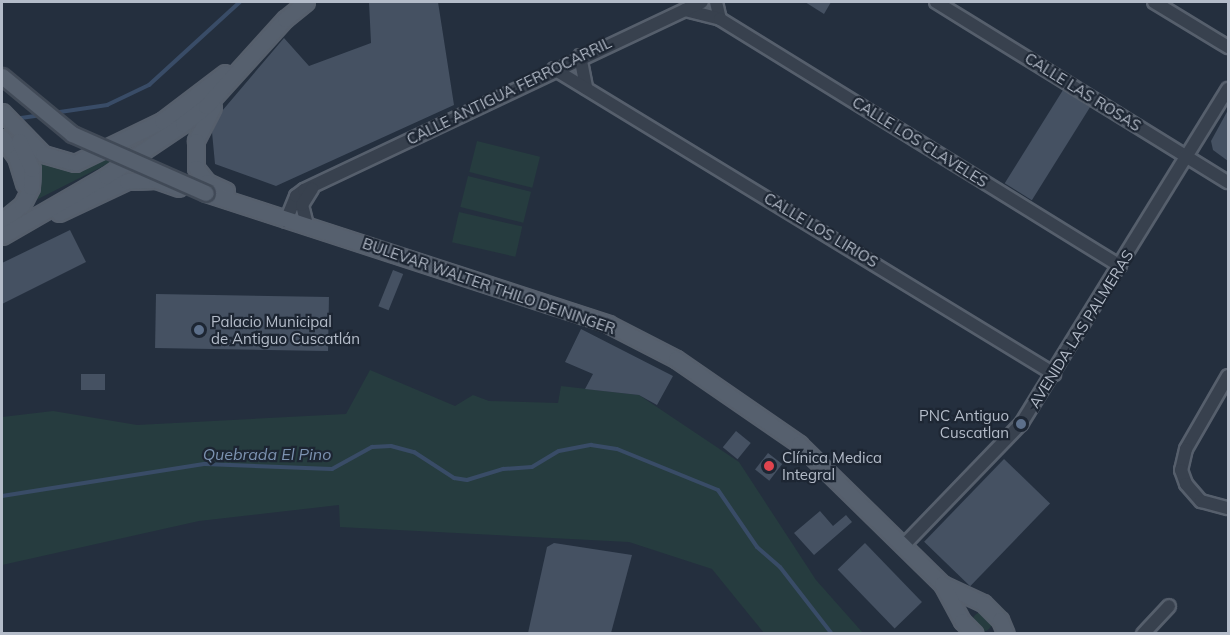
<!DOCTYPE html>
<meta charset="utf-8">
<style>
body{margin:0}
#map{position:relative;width:1230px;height:635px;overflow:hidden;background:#242f3e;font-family:Mulish,sans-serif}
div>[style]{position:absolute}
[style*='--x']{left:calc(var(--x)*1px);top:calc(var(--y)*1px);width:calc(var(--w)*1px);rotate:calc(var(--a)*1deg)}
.green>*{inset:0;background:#263c3f;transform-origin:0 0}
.round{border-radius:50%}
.stream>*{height:4px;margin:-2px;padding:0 2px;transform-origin:2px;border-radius:2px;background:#394c67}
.building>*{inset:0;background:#455162;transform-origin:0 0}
.roads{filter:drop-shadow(2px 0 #565f6c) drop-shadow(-2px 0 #565f6c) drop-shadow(0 2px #565f6c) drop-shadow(0 -2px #565f6c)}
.minor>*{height:12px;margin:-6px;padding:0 6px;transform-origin:6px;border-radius:6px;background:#38414e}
.major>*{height:15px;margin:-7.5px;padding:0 7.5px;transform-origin:7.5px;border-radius:7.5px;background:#56606e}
.bridges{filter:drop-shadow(2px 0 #414a57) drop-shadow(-2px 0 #414a57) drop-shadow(0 2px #414a57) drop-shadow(0 -2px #414a57)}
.major-bridge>*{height:15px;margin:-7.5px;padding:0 7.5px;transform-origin:7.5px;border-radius:7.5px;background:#56606e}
.dots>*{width:16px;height:16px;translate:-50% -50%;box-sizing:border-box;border:3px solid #1d2633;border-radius:50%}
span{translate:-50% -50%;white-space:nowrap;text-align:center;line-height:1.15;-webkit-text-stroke:4.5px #1d2633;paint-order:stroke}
.street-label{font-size:15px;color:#b4bcc9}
.poi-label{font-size:15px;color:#b4bcc9}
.left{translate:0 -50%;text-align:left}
.right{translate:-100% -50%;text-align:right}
.water-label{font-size:16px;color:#7c92b1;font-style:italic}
.frame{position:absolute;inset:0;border:3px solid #b4bcc9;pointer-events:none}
</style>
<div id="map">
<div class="green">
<i style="clip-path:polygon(157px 134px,141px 147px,34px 201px,39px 180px,33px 153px,52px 163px,121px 148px)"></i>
<i style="left:477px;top:141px;width:65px;height:32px;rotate:14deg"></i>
<i style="left:468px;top:176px;width:65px;height:32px;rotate:14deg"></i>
<i style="left:459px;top:212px;width:65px;height:31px;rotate:13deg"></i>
<i style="clip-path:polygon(370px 370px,455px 406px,473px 395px,489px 401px,558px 403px,561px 386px,639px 395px,739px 462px,816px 580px,863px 633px,764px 633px,712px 569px,629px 542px,340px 527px,339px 505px,199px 521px,2px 565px,2px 417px,53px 411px,137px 425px,346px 414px)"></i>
<i class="round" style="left:972px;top:612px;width:20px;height:20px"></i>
</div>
<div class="stream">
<i style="--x:53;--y:113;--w:55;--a:-8.4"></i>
<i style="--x:107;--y:105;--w:47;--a:-25.5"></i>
<i style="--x:149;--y:85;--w:123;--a:-42.4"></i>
<i style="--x:14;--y:119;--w:28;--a:-8"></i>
<i style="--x:2;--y:496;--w:206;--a:-9"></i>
<i style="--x:205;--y:464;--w:127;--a:2.3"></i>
<i style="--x:332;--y:469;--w:46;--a:-28.8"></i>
<i style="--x:372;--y:447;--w:19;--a:-3"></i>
<i style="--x:391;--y:446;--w:24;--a:15"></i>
<i style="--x:414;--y:452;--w:48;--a:33"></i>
<i style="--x:454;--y:478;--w:13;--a:9"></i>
<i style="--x:467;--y:480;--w:38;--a:-17"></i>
<i style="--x:503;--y:469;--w:29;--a:-4"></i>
<i style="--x:532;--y:467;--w:31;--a:-31"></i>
<i style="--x:559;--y:451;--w:33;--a:-11"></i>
<i style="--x:591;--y:445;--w:26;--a:9"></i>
<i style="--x:617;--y:449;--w:109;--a:22.1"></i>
<i style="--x:718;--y:490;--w:69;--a:55.6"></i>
<i style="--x:757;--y:547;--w:30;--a:41"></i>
<i style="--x:780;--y:567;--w:85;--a:52.2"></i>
</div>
<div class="building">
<i style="clip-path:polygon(369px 2px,438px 2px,454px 105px,276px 186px,215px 164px,212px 132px,222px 111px,284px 38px,309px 66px,371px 43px)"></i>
<i style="clip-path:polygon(805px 2px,831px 2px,824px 14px)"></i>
<i style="left:1063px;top:90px;width:32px;height:110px;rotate:32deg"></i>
<i style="clip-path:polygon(1228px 110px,1228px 161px,1213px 150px,1211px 141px)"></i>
<i style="clip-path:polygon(70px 230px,86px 262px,2px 304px,2px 263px)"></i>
<i style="left:393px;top:270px;width:11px;height:39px;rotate:22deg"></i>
<i style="left:156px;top:294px;width:173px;height:54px;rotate:1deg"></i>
<i style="clip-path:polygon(581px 329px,673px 376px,657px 405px,639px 395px,585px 389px,593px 374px,565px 362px)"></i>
<i style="left:105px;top:374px;width:16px;height:24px;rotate:90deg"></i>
<i style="left:736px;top:431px;width:19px;height:21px;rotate:39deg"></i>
<i style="left:768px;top:453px;width:18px;height:21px;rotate:38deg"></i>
<i style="left:1004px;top:459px;width:64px;height:115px;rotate:44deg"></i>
<i style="clip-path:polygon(820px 511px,833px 526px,846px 515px,852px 522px,814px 555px,794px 533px)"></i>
<i style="clip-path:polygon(554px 543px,632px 555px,611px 633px,528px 633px,547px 547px)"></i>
<i style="left:865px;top:543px;width:82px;height:38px;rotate:46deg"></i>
</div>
<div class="roads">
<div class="minor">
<i style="--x:716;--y:2;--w:17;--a:77"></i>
<i style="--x:936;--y:2;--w:343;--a:31.7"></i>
<i style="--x:1154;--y:2;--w:87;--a:31.3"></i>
<i style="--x:685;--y:10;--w:36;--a:14"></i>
<i style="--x:720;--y:19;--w:470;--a:31.7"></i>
<i style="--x:580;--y:56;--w:33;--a:79"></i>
<i style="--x:554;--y:69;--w:586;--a:31.38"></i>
<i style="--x:286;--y:221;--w:27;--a:-68"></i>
<i style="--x:296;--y:196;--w:10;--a:-37"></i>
<i style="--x:304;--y:190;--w:440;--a:-25.3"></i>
<i style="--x:306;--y:221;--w:16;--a:-104"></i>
<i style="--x:302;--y:205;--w:19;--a:-58"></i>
<i style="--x:1228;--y:376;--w:84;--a:119.9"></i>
<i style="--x:1186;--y:449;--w:22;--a:103"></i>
<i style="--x:1181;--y:470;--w:15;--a:70"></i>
<i style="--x:1186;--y:484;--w:23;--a:49"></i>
<i style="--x:1201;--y:501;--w:28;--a:15"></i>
<i style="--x:903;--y:546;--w:170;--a:-46"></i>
<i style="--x:1021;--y:424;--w:394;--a:-58.3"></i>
<i style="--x:1143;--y:634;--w:38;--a:-47"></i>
</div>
<div class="major">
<i style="--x:213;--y:107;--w:38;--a:117"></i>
<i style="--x:196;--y:141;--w:27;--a:90"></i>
<i style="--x:196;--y:168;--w:18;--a:52"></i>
<i style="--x:207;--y:182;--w:21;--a:25"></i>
<i style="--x:2;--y:112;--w:59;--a:45.7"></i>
<i style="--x:43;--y:154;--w:33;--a:16"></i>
<i style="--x:75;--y:163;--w:97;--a:-25.8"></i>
<i style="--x:162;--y:121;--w:79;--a:-37.3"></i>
<i style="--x:2;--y:138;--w:24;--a:54"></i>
<i style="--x:16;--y:157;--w:28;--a:73"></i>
<i style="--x:206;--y:193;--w:423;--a:18"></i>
<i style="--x:608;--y:324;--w:76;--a:27.2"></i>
<i style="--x:676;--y:359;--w:150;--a:34.6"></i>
<i style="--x:799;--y:444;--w:200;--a:44.4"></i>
<i style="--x:942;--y:584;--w:45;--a:24.9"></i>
<i style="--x:983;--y:603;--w:24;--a:45"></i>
<i style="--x:1000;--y:620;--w:15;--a:67"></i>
<i style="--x:59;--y:213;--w:75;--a:-25.2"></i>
<i style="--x:127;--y:181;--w:29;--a:-2"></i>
<i style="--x:156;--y:180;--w:24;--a:19"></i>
<i style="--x:2;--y:221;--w:26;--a:-39"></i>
<i style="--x:22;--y:205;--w:20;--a:-63"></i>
<i style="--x:31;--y:187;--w:18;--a:-87"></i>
<i style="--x:32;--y:169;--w:31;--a:-115"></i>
<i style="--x:2;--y:236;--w:120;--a:-30"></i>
<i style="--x:106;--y:176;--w:93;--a:-34"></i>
<i style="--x:183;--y:124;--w:29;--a:-38"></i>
<i style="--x:206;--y:106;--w:118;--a:-47.8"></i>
<i style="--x:285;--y:19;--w:27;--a:-39"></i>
<i style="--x:942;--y:584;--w:42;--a:61.6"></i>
<i style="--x:962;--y:621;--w:18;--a:45"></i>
</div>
</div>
<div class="bridges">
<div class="major-bridge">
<i style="--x:2;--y:76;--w:91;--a:39.6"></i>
<i style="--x:72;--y:134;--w:146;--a:23.8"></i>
</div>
</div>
<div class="dots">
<i style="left:199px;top:330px;background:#5c6f8a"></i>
<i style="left:1021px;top:424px;background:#5c6f8a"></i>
<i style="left:769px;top:466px;background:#e0444e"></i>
</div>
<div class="street-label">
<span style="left:509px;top:91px;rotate:-26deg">CALLE ANTIGUA FERROCARRIL</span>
<span style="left:1083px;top:92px;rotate:32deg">CALLE LAS ROSAS</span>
<span style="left:920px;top:142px;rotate:32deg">CALLE LOS CLAVELES</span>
<span style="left:821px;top:230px;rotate:31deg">CALLE LOS LIRIOS</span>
<span style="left:489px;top:286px;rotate:19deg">BULEVAR WALTER THILO DEININGER</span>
<span style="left:1081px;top:329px;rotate:-58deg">AVENIDA LAS PALMERAS</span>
</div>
<div class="poi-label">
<span class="left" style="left:211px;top:330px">Palacio Municipal<br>de Antiguo Cuscatlán</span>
<span class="right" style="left:1009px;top:424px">PNC Antiguo<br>Cuscatlan</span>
<span class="left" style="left:782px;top:466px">Clínica Medica<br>Integral</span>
</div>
<div class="water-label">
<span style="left:267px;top:454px">Quebrada El Pino</span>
</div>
<div class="frame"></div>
</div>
